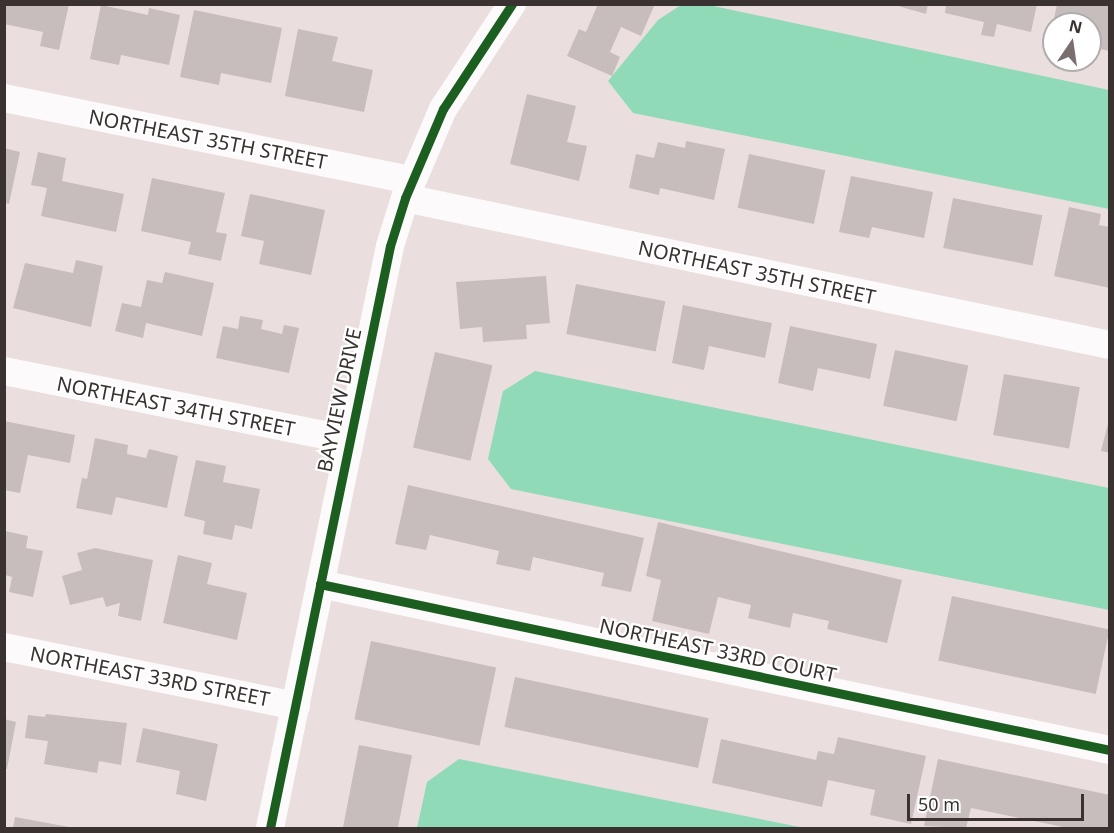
<!DOCTYPE html>
<style>
body{margin:0}
#map{position:relative;width:1114px;height:833px;overflow:hidden;background:#eadfde;font-family:"Noto Sans",sans-serif}
div>[style]{position:absolute}
[style*='--x']{left:calc(var(--x)*1px);top:calc(var(--y)*1px);width:calc(var(--w)*1px);rotate:calc(var(--a)*1deg)}
.water>*{inset:0;background:#90dab8}
.building>*{inset:0;background:#c6bdbc;transform-origin:0 0}
.minor>*{height:28px;margin:-14px;padding:0 14px;transform-origin:14px;border-radius:14px;background:#fcfafa}
.cycleway>*{height:9px;margin:-4.5px;padding:0 4.5px;transform-origin:4.5px;border-radius:4.5px;background:#1b5e20}
span{translate:-50% -50%;white-space:nowrap;text-align:center;line-height:1.15;-webkit-text-stroke:4.5px #fff;paint-order:stroke}
.street-label{font-size:20px;color:#3a3231}
.frame{position:absolute;inset:0;border:6px solid #3a3231;pointer-events:none}
.north{position:absolute;left:1042px;top:12px;width:60px;height:60px;box-sizing:border-box;background:#fff;border:2px solid #b0adad;border-radius:50%;rotate:13deg;font-size:16px;font-weight:700;line-height:24px;text-align:center;color:#3a3231}
.north::after{content:'';display:block;margin:auto;width:21px;height:27px;background:#786f6e;clip-path:polygon(50% 0,100% 100%,50% 72%,0 100%)}
.scale{position:absolute;left:907px;top:794px;width:177px;height:27px;box-sizing:border-box;border:3px solid #3a3231;border-top:0;padding-left:8px;font-size:18px;line-height:21px;white-space:nowrap;color:#3a3231;-webkit-text-stroke:4px #fff;paint-order:stroke}
</style>
<div id="map">
<div class="water">
<i style="clip-path:polygon(704px 4px,1109px 90px,1109px 209px,633px 113px,608px 81px,658px 20px,681px 5px)"></i>
<i style="clip-path:polygon(535px 371px,1109px 488px,1109px 610px,511px 489px,488px 459px,503px 391px)"></i>
<i style="clip-path:polygon(459px 759px,805px 828px,417px 828px,427px 782px)"></i>
</div>
<div class="building">
<i style="clip-path:polygon(4px 4px,69px 4px,59px 50px,40px 46px,43px 32px,4px 24px)"></i>
<i style="clip-path:polygon(598px 4px,655px 4px,641px 36px,621px 27px,610px 52px,620px 57px,612px 76px,567px 56px,579px 29px,586px 32px)"></i>
<i style="clip-path:polygon(891px 4px,928px 4px,926px 14px)"></i>
<i style="clip-path:polygon(946px 4px,1037px 4px,1031px 32px,997px 24px,994px 37px,981px 35px,984px 22px,945px 13px)"></i>
<i style="clip-path:polygon(1057px 4px,1110px 4px,1110px 51px,1090px 47px,1090px 24px,1053px 24px)"></i>
<i style="clip-path:polygon(101px 5px,148px 15px,149px 8px,180px 15px,169px 65px,121px 55px,119px 65px,90px 59px)"></i>
<i style="clip-path:polygon(194px 10px,282px 28px,271px 83px,221px 73px,219px 85px,180px 77px)"></i>
<i style="clip-path:polygon(298px 29px,338px 37px,332px 61px,373px 70px,364px 112px,285px 96px)"></i>
<i style="clip-path:polygon(527px 94px,576px 106px,567px 142px,587px 146px,579px 181px,510px 164px)"></i>
<i style="clip-path:polygon(686px 141px,725px 149px,714px 200px,660px 188px,659px 195px,629px 188px,636px 154px,654px 158px,658px 142px,685px 148px)"></i>
<i style="clip-path:polygon(4px 148px,20px 152px,9px 204px,4px 203px)"></i>
<i style="clip-path:polygon(38px 152px,66px 158px,62px 181px,124px 194px,116px 232px,41px 216px,47px 188px,31px 185px)"></i>
<i style="left:749px;top:154px;width:78px;height:55px;rotate:12deg"></i>
<i style="clip-path:polygon(851px 176px,933px 192px,924px 238px,872px 227px,869px 238px,839px 232px)"></i>
<i style="clip-path:polygon(152px 178px,225px 193px,216px 232px,227px 234px,221px 261px,188px 254px,191px 242px,141px 231px)"></i>
<i style="clip-path:polygon(250px 194px,325px 210px,311px 275px,259px 264px,264px 241px,241px 236px)"></i>
<i style="left:953px;top:198px;width:91px;height:51px;rotate:11deg"></i>
<i style="clip-path:polygon(1069px 207px,1101px 214px,1099px 225px,1110px 227px,1110px 288px,1054px 276px)"></i>
<i style="clip-path:polygon(76px 260px,103px 266px,91px 327px,13px 308px,25px 263px,73px 273px)"></i>
<i style="clip-path:polygon(165px 272px,214px 283px,202px 336px,146px 323px,143px 338px,115px 331px,122px 303px,141px 307px,147px 280px,162px 283px)"></i>
<i style="clip-path:polygon(546px 276px,550px 323px,526px 325px,527px 339px,483px 342px,482px 327px,460px 329px,456px 282px)"></i>
<i style="left:576px;top:284px;width:91px;height:51px;rotate:11deg"></i>
<i style="clip-path:polygon(683px 305px,772px 323px,765px 358px,709px 346px,704px 370px,672px 363px)"></i>
<i style="clip-path:polygon(240px 316px,263px 320px,261px 329px,282px 334px,284px 325px,299px 328px,289px 373px,216px 358px,223px 326px,238px 329px)"></i>
<i style="clip-path:polygon(790px 326px,877px 344px,870px 379px,818px 368px,813px 391px,778px 383px)"></i>
<i style="left:895px;top:350px;width:75px;height:57px;rotate:12deg"></i>
<i style="left:435px;top:352px;width:59px;height:98px;rotate:13deg"></i>
<i style="left:1004px;top:374px;width:77px;height:62px;rotate:10deg"></i>
<i style="clip-path:polygon(1110px 416px,1110px 453px,1101px 451px)"></i>
<i style="clip-path:polygon(4px 421px,75px 435px,70px 463px,28px 455px,20px 493px,4px 490px)"></i>
<i style="clip-path:polygon(95px 438px,128px 445px,127px 454px,146px 458px,149px 449px,178px 456px,167px 508px,116px 497px,112px 515px,76px 508px,82px 478px,87px 479px)"></i>
<i style="clip-path:polygon(196px 460px,226px 466px,223px 482px,260px 489px,252px 529px,235px 525px,232px 540px,203px 534px,205px 521px,184px 516px)"></i>
<i style="clip-path:polygon(408px 485px,644px 538px,631px 592px,601px 586px,604px 573px,533px 557px,530px 571px,496px 564px,499px 551px,430px 535px,426px 550px,395px 544px)"></i>
<i style="clip-path:polygon(658px 522px,902px 580px,887px 643px,827px 629px,829px 621px,793px 613px,790px 628px,748px 618px,751px 605px,718px 597px,709px 634px,652px 621px,661px 580px,646px 576px)"></i>
<i style="clip-path:polygon(5px 531px,28px 536px,26px 548px,43px 551px,33px 597px,9px 592px,12px 577px,5px 575px)"></i>
<i style="clip-path:polygon(95px 548px,153px 560px,141px 621px,118px 616px,120px 603px,106px 607px,103px 597px,70px 605px,62px 576px,82px 570px,77px 553px)"></i>
<i style="clip-path:polygon(178px 555px,212px 563px,207px 584px,247px 593px,237px 640px,163px 623px)"></i>
<i style="left:952px;top:596px;width:161px;height:66px;rotate:12deg"></i>
<i style="left:371px;top:641px;width:128px;height:80px;rotate:12deg"></i>
<i style="left:515px;top:677px;width:198px;height:51px;rotate:12deg"></i>
<i style="clip-path:polygon(46px 714px,127px 723px,121px 765px,99px 761px,97px 773px,44px 764px,48px 741px,25px 738px,28px 715px,45px 717px)"></i>
<i style="clip-path:polygon(4px 719px,16px 722px,7px 769px,4px 768px)"></i>
<i style="clip-path:polygon(143px 728px,218px 744px,206px 801px,176px 794px,180px 771px,136px 762px)"></i>
<i style="clip-path:polygon(838px 737px,926px 756px,911px 824px,870px 815px,875px 790px,828px 780px,822px 807px,712px 783px,721px 739px,816px 760px,818px 751px,834px 754px)"></i>
<i style="left:359px;top:745px;width:54px;height:85px;rotate:11deg"></i>
<i style="clip-path:polygon(938px 759px,1110px 795px,1110px 828px,1068px 828px,971px 808px,966px 828px,924px 826px)"></i>
<i style="clip-path:polygon(15px 817px,69px 827px,69px 828px,13px 828px)"></i>
</div>
<div class="minor">
<i style="--x:4;--y:98;--w:416;--a:11.4"></i>
<i style="--x:405;--y:198;--w:720;--a:11.78"></i>
<i style="--x:4;--y:371;--w:351;--a:11.3"></i>
<i style="--x:320;--y:584;--w:807;--a:11.87"></i>
<i style="--x:4;--y:647;--w:298;--a:11.4"></i>
<i style="--x:270;--y:828;--w:594;--a:-78.35"></i>
<i style="--x:390;--y:246;--w:50;--a:-72.6"></i>
<i style="--x:405;--y:198;--w:97;--a:-66.9"></i>
<i style="--x:443;--y:109;--w:126;--a:-56.7"></i>
</div>
<div class="cycleway">
<i style="--x:320;--y:584;--w:807;--a:11.87"></i>
<i style="--x:270;--y:828;--w:594;--a:-78.35"></i>
<i style="--x:390;--y:246;--w:50;--a:-72.6"></i>
<i style="--x:405;--y:198;--w:97;--a:-66.9"></i>
<i style="--x:443;--y:109;--w:126;--a:-56.7"></i>
</div>
<div class="street-label">
<span style="left:208px;top:139px;rotate:11deg">NORTHEAST 35TH STREET</span>
<span style="left:757px;top:272px;rotate:12deg">NORTHEAST 35TH STREET</span>
<span style="left:339px;top:400px;rotate:-78deg">BAYVIEW DRIVE</span>
<span style="left:176px;top:406px;rotate:11deg">NORTHEAST 34TH STREET</span>
<span style="left:718px;top:650px;rotate:12deg">NORTHEAST 33RD COURT</span>
<span style="left:150px;top:676px;rotate:11deg">NORTHEAST 33RD STREET</span>
</div>
<div class="frame"></div>
<div class="north">N</div>
<div class="scale">50 m</div>
</div>
